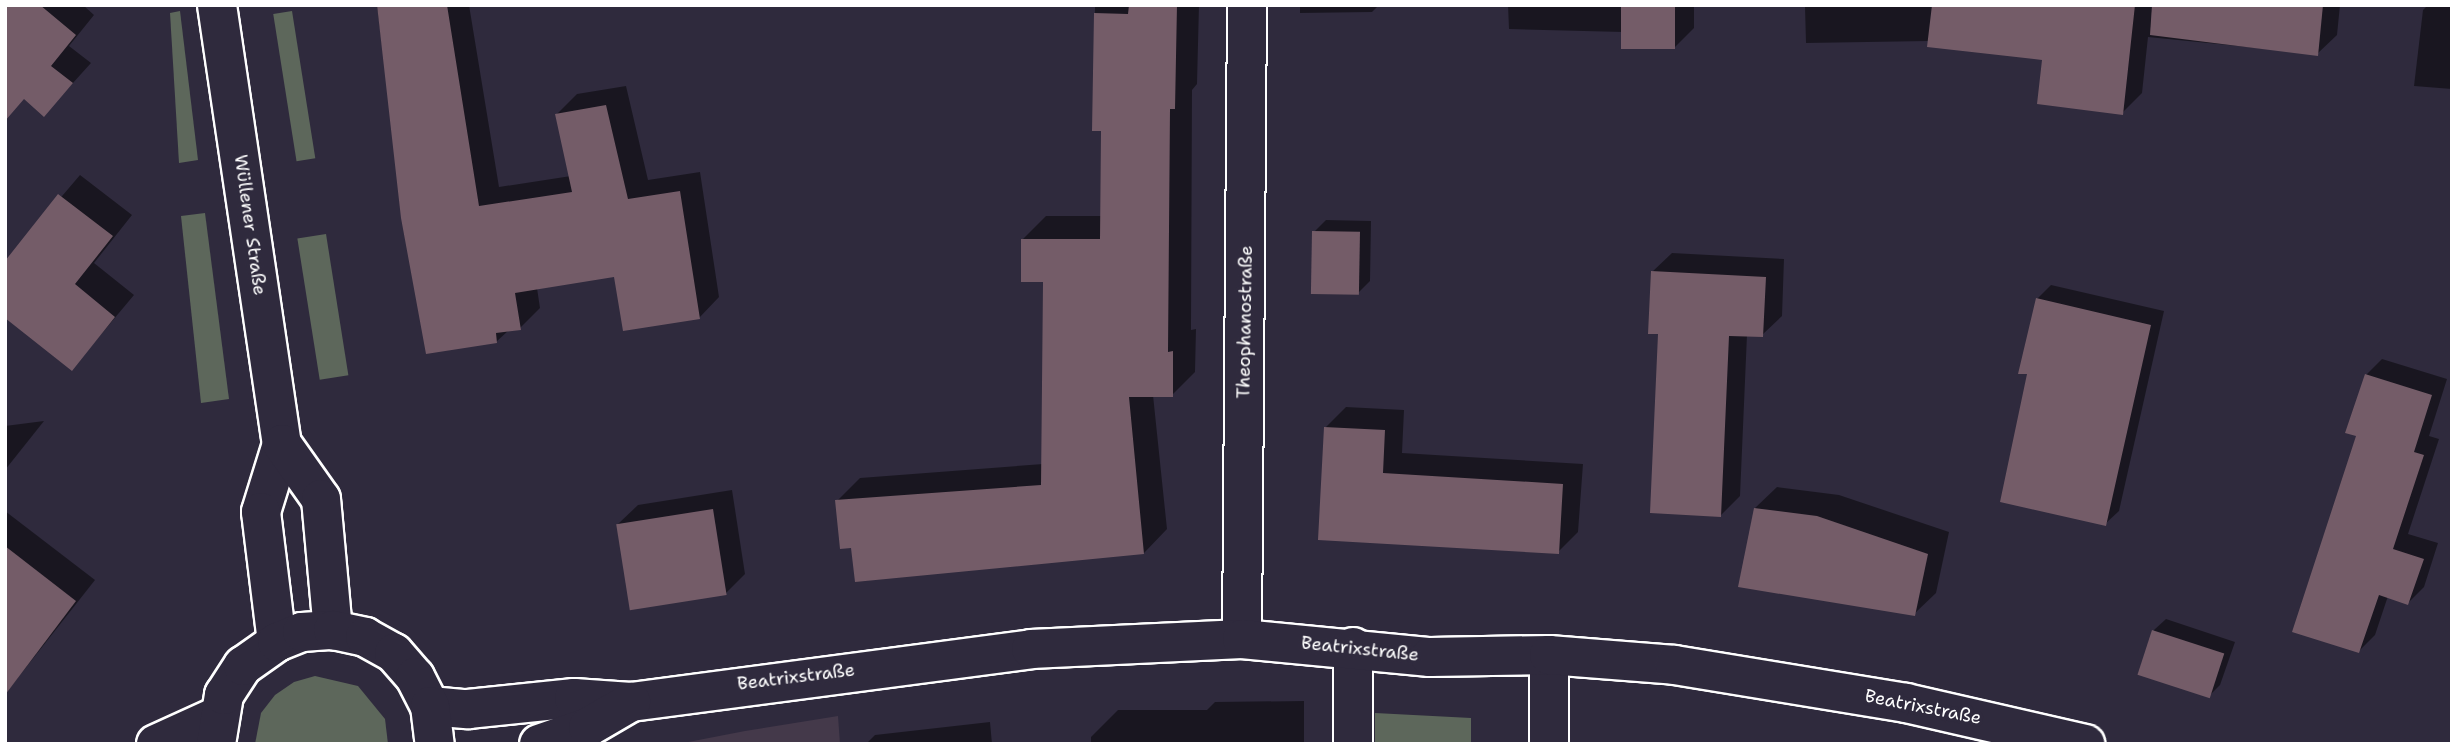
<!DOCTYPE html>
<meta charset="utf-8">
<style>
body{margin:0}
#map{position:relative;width:2457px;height:749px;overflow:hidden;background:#2f2a3d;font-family:"Shantell Sans",sans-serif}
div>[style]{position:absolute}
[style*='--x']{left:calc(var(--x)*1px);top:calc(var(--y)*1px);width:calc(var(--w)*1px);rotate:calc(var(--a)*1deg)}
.built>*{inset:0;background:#44394a}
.green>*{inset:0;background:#5d675b;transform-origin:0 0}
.shadow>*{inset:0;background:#0007}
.building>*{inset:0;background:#745c68;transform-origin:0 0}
.roads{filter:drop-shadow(2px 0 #fff) drop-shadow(-2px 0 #fff) drop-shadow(0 2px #fff) drop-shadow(0 -2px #fff)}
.street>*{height:38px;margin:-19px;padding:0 19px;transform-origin:19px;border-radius:19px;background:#2f2a3d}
.secondary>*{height:38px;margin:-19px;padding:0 19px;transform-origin:19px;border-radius:19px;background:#2f2a3d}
span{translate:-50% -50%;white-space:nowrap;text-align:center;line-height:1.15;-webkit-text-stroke:7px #2f2a3d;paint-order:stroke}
.street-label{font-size:18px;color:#fff}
.frame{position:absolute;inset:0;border:7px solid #fff;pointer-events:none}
</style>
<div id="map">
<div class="built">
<i style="clip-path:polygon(838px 716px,840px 744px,678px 744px,745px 731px)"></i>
</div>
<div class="green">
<i style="clip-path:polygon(180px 11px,198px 160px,179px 163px,170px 13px)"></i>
<i style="left:292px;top:11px;width:149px;height:19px;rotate:81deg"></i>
<i style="clip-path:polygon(205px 213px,229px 399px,201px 403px,181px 216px)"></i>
<i style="left:326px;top:234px;width:143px;height:29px;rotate:81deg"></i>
<i style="clip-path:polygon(315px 676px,358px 686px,385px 719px,388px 744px,255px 744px,261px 713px,275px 695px,294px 682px)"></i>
<i style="clip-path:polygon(1375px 713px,1471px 718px,1471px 744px,1375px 744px)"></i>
</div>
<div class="shadow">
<i style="clip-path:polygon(5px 5px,83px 5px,94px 15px,69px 46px,91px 63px,44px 115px)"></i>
<i style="clip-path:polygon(377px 5px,469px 5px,499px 187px,571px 176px,557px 114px,577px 94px,626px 86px,648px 180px,700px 172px,719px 297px,699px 318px,616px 275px,537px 288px,540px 308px,520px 328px,509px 330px,496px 342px,409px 256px)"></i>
<i style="clip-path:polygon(1095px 5px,1199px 5px,1197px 84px,1192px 90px,1191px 330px,1196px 329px,1195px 372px,1172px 395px,1153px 395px,1167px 529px,1144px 553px,853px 547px,837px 501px,860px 478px,1043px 464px,1045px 280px,1023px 239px,1046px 216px,1102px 216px,1103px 130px,1094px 130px)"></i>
<i style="clip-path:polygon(1300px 5px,1379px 5px,1372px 12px,1300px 13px)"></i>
<i style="clip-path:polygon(1508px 5px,1694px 5px,1694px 28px,1674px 48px,1623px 32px,1509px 29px)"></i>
<i style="clip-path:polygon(1759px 5px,2340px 5px,2337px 35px,2317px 54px,2148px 37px,2142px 93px,2122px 113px,2044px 58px,1929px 41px,1806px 43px,1805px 7px)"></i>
<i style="clip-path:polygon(2428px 5px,2452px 5px,2452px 89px,2414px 86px,2423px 10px)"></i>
<i style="clip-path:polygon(80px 175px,132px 215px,94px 263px,134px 295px,72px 369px,5px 263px)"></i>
<i style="clip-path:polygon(1326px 220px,1371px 221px,1370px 281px,1358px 293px,1314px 232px)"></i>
<i style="clip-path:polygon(1672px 253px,1784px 259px,1782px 316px,1762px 335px,1747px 335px,1740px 496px,1721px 515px,1652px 272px)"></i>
<i style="clip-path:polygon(2051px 285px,2164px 311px,2119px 511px,2105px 524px,2029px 372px,2037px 299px)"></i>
<i style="clip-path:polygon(2382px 359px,2447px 379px,2429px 436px,2439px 439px,2408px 534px,2438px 543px,2424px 587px,2408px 603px,2388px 596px,2375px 635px,2359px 651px,2358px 435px,2366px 375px)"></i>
<i style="clip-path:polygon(1346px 407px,1404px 410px,1402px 453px,1583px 464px,1578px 532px,1558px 552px,1319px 539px,1326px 427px)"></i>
<i style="clip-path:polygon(44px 421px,5px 470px,5px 426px)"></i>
<i style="clip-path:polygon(1777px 487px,1839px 495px,1949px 532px,1936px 593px,1914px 614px,1755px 508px)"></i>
<i style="clip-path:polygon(732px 490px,745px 574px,726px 593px,618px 524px,638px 505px)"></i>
<i style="clip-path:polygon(5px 511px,95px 580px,5px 694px)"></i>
<i style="clip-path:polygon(2166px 619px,2235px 642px,2220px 685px,2208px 697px,2139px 673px,2154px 630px)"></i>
<i style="clip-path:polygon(1304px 701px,1304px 744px,1091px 744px,1091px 737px,1118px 710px,1207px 710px,1215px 702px)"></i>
<i style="clip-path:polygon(990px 722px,992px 744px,866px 744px,875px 735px)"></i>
</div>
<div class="building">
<i style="clip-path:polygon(5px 5px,40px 5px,76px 35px,51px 66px,73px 83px,44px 117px,24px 99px,5px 121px)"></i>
<i style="clip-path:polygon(377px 5px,447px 5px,479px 206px,572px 192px,555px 114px,606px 105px,628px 199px,680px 191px,700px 319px,623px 331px,614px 277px,515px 293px,521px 330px,496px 333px,497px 343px,426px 354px,401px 218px)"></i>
<i style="clip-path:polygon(1129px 5px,1177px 5px,1175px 109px,1170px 109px,1168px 352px,1173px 351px,1173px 397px,1129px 397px,1144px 554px,855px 582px,851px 548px,840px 549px,835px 500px,1041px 485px,1043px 282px,1021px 282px,1021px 239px,1100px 239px,1101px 131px,1092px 131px,1094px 13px,1128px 14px)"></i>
<i style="left:1621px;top:5px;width:54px;height:44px"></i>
<i style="clip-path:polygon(1932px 5px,2135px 5px,2123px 115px,2037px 104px,2042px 60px,1927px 47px)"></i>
<i style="clip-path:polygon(2152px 5px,2323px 5px,2318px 56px,2150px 35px)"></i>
<i style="clip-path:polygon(58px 194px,113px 236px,75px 284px,115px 317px,72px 371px,5px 318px,5px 261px)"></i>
<i style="left:1312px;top:231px;width:48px;height:63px;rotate:1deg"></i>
<i style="clip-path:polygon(1651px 271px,1766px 277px,1763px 337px,1729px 336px,1721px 517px,1650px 513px,1658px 334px,1648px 334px)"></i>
<i style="clip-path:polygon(2036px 298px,2151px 325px,2106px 526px,2000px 502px,2027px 374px,2018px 374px)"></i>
<i style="clip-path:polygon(2365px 374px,2432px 395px,2414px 452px,2424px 455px,2393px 549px,2424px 559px,2408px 605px,2379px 595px,2359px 653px,2292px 632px,2356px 436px,2345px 433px)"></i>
<i style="clip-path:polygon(1324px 427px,1385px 430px,1383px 473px,1563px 484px,1559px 554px,1318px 540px)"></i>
<i style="clip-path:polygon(1754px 508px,1817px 516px,1928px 554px,1915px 616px,1738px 587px)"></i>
<i style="left:713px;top:509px;width:87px;height:98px;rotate:81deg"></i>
<i style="clip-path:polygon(5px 546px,76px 601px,5px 695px)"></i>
<i style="left:2152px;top:630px;width:76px;height:47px;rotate:18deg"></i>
</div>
<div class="roads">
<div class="street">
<i style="--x:1242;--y:639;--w:634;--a:-89.55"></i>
<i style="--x:1353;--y:744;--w:97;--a:-90"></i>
<i style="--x:1549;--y:744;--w:89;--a:-90"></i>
</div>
<div class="secondary">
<i style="--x:217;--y:5;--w:444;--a:81.6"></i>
<i style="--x:282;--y:444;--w:71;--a:107.2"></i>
<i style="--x:261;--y:512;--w:131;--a:83"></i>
<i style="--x:282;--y:444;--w:67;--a:54.7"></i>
<i style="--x:321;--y:499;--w:132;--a:84.8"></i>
<i style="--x:430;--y:706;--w:38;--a:5"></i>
<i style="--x:468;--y:709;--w:107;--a:-5.9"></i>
<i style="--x:574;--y:698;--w:57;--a:4"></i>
<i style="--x:631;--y:702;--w:403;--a:-7.5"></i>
<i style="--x:1031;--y:649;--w:211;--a:-2.7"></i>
<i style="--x:1242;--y:639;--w:189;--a:5.5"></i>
<i style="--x:1430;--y:657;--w:119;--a:-1"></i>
<i style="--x:1549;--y:655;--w:126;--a:4.5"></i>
<i style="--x:1675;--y:665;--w:234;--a:9.3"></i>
<i style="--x:1906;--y:703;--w:184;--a:12.9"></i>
<i style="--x:156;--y:744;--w:70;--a:-24.4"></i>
<i style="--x:216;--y:744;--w:50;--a:-80.7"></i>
<i style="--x:224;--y:695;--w:35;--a:-57"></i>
<i style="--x:243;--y:666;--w:42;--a:-35.2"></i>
<i style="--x:277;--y:642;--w:27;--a:-22"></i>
<i style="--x:302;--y:632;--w:31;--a:-4"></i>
<i style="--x:333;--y:630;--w:33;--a:12"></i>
<i style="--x:365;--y:637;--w:33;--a:29"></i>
<i style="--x:394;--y:653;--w:32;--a:49"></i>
<i style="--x:415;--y:677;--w:33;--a:63"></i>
<i style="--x:430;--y:706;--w:38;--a:83"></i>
<i style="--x:539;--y:744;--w:52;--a:-19.1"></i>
<i style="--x:588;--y:727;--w:50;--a:-30.2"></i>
</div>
</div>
<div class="street-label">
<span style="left:250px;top:225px;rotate:82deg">Wüllener Straße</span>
<span style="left:1245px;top:322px;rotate:-89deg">Theophanostraße</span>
<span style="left:1360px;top:649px;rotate:6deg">Beatrixstraße</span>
<span style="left:796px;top:677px;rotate:-7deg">Beatrixstraße</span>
<span style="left:1923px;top:707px;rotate:11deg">Beatrixstraße</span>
</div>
<div class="frame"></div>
</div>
